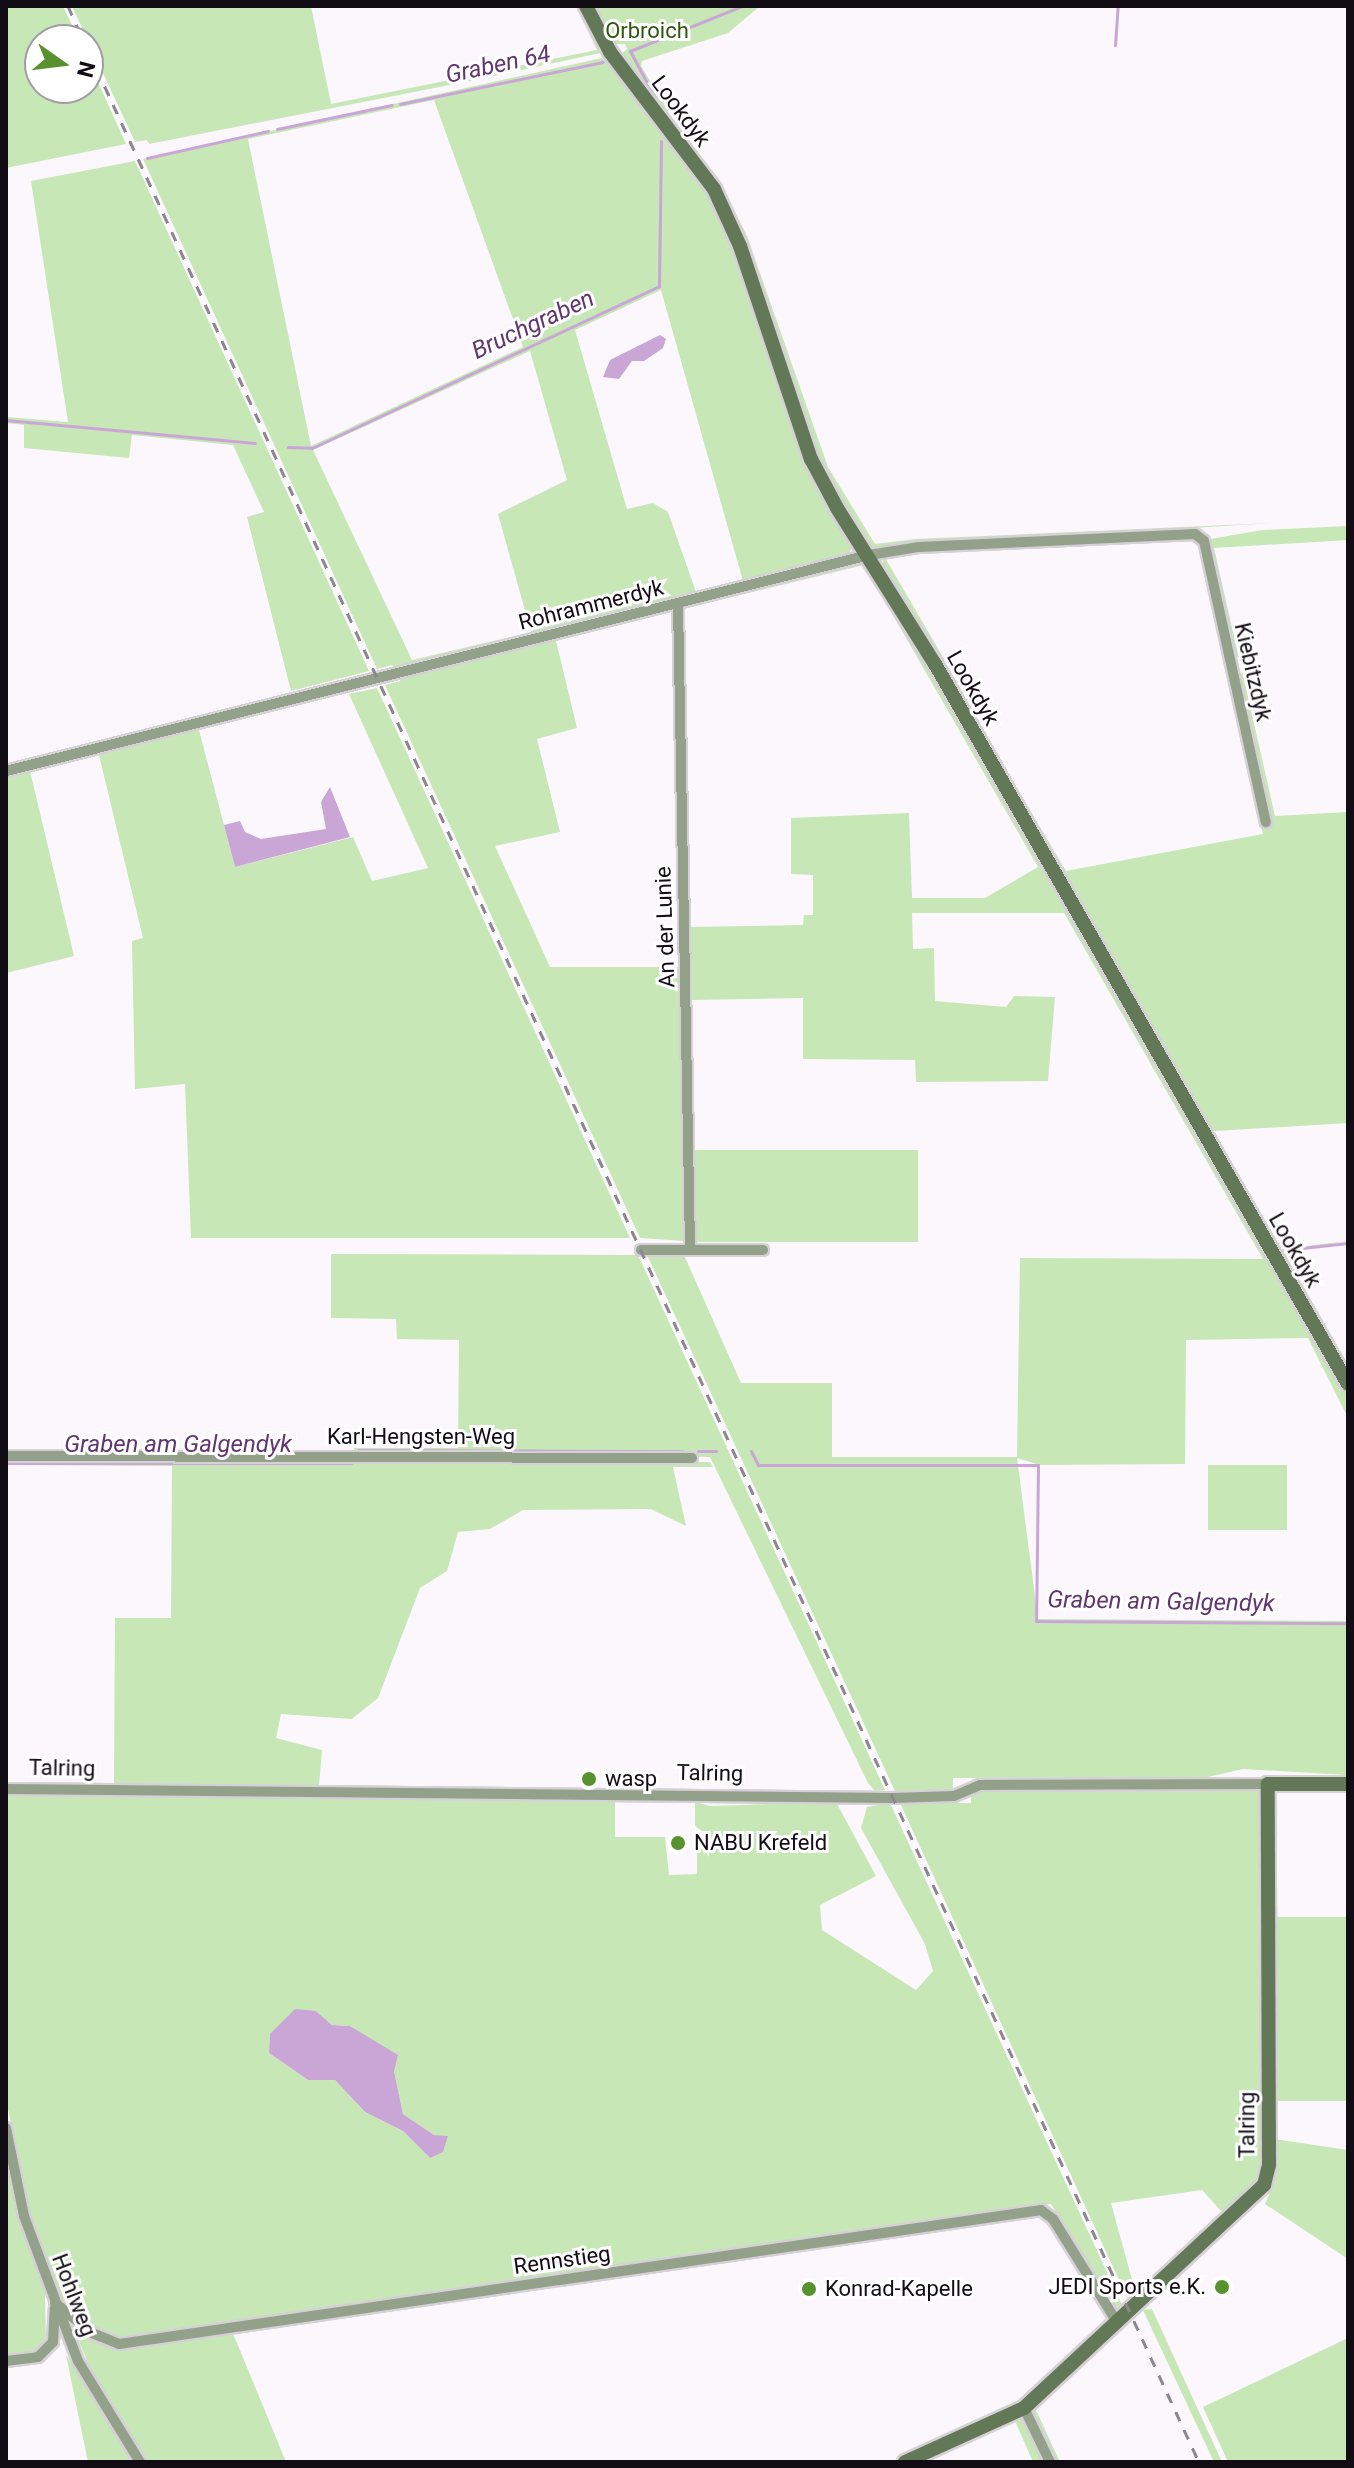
<!DOCTYPE html>
<style>
body{margin:0}
#map{position:relative;width:1354px;height:2468px;overflow:hidden;background:#fbf7fc;font-family:Roboto,sans-serif}
div>[style]{position:absolute}
[style*='--x']{left:calc(var(--x)*1px);top:calc(var(--y)*1px);width:calc(var(--w)*1px);rotate:calc(var(--a)*1deg)}
.green>*{inset:0;background:#c7e7b6;transform-origin:0 0}
.water>*{inset:0;background:#caa6d7}
.stream>*{height:3px;margin:-1.5px;padding:0 1.5px;transform-origin:1.5px;border-radius:1.5px;background:#caa6d7}
.roads{filter:drop-shadow(2px 0 #d6d1d7) drop-shadow(-2px 0 #d6d1d7) drop-shadow(0 2px #d6d1d7) drop-shadow(0 -2px #d6d1d7)}
.street>*{height:10px;margin:-5px;padding:0 5px;transform-origin:5px;border-radius:5px;background:#93a18b}
.secondary>*{height:14px;margin:-7px;padding:0 7px;transform-origin:7px;border-radius:7px;background:#637857}
.rail>*{height:3px;margin-top:-1.5px;transform-origin:0;background:repeating-linear-gradient(90deg,#8c878e 0 10px,transparent 0 20px)}
.dots>*{width:22px;height:22px;translate:-50% -50%;box-sizing:border-box;border:4px solid #fff;border-radius:50%}
span{translate:-50% -50%;white-space:nowrap;text-align:center;line-height:1.15;-webkit-text-stroke:6px #fff;paint-order:stroke}
.park-label{font-size:22px;color:#2e560d}
.street-label{font-size:22px;color:#120c15}
.poi-label{font-size:22px;color:#120c15}
.left{translate:0 -50%;text-align:left}
.right{translate:-100% -50%;text-align:right}
.water-label{font-size:24px;color:#623571;font-style:italic}
.frame{position:absolute;inset:0;border:8px solid #120c15;pointer-events:none}
.north{position:absolute;left:24px;top:24px;width:80px;height:80px;box-sizing:border-box;background:#fff;border:2px solid #a09ea1;border-radius:50%;rotate:104deg;font-size:22px;font-weight:700;line-height:32px;text-align:center;color:#120c15}
.north::after{content:'';display:block;margin:auto;width:28px;height:36px;background:#58922f;clip-path:polygon(50% 0,100% 100%,50% 72%,0 100%)}
</style>
<div id="map">
<div class="green">
<i style="clip-path:polygon(6px 6px,63px 6px,79px 40px,40px 40px,40px 88px,88px 88px,88px 60px,126px 144px,6px 168px)"></i>
<i style="clip-path:polygon(72px 6px,311px 6px,331px 104px,597px 50px,576px 6px,580px 6px,602px 47px,600px 53px,480px 79px,149px 144px,147px 140px,135px 142px)"></i>
<i style="clip-path:polygon(591px 6px,760px 6px,728px 33px,642px 61px,641px 66px,668px 111px,665px 114px,726px 194px,747px 236px,828px 467px,875px 544px,916px 539px,1272px 523px,871px 548px,811px 451px,745px 247px,619px 56px,627px 49px,625px 44px,613px 44px)"></i>
<i style="clip-path:polygon(evenodd,602px 58px,689px 164px,728px 230px,852px 544px,850px 553px,395px 670px,392px 665px,377px 669px,143px 159px,602px 58px,434px 100px,523px 347px,311px 446px,248px 139px,434px 100px,602px 58px,661px 290px,743px 581px,696px 592px,668px 512px,653px 503px,627px 509px,575px 330px,661px 290px,602px 58px,530px 351px,567px 480px,498px 514px,531px 632px,412px 660px,313px 450px,530px 351px)"></i>
<i style="clip-path:polygon(135px 161px,369px 671px,291px 691px,247px 517px,264px 512px,233px 445px,132px 435px,129px 458px,24px 448px,24px 425px,6px 423px,6px 417px,68px 422px,31px 181px)"></i>
<i style="clip-path:polygon(1348px 526px,1348px 540px,1214px 548px,1239px 658px,1232px 651px,1210px 539px,1263px 530px)"></i>
<i style="clip-path:polygon(884px 556px,944px 659px,936px 658px,882px 567px)"></i>
<i style="clip-path:polygon(863px 563px,869px 564px,1348px 1394px,1348px 1418px,1308px 1338px,1186px 1340px,1185px 1464px,1040px 1465px,1017px 1458px,1038px 1619px,1348px 1621px,1348px 1775px,1243px 1769px,1208px 1777px,953px 1778px,953px 1791px,895px 1791px,647px 1255px,684px 1255px,741px 1383px,832px 1383px,832px 1457px,1017px 1457px,1020px 1258px,1263px 1259px,1064px 913px,912px 913px,913px 949px,934px 948px,935px 1001px,1006px 1007px,1014px 996px,1055px 997px,1048px 1081px,916px 1082px,915px 1060px,803px 1059px,803px 998px,692px 1000px,690px 927px,803px 925px,804px 915px,813px 915px,813px 875px,791px 874px,791px 818px,909px 813px,912px 898px,985px 898px,1038px 867px,864px 565px,683px 609px)"></i>
<i style="clip-path:polygon(672px 612px,556px 641px,577px 728px,537px 739px,560px 832px,495px 846px,550px 967px,679px 967px,685px 1241px,640px 1238px,385px 685px,400px 681px,397px 674px)"></i>
<i style="clip-path:polygon(1242px 670px,1275px 816px,1348px 812px,1348px 1123px,1214px 1131px,1281px 1249px,1348px 1241px,1284px 1252px,1348px 1365px,1348px 1378px,1022px 809px,1027px 805px,1066px 871px,1263px 834px,1260px 821px,1270px 817px,1239px 683px)"></i>
<i style="clip-path:polygon(377px 688px,630px 1238px,191px 1238px,185px 1084px,135px 1089px,132px 941px,143px 938px,99px 755px,199px 730px,235px 867px,353px 837px,372px 881px,428px 868px,349px 694px)"></i>
<i style="clip-path:polygon(30px 771px,74px 956px,6px 973px,6px 777px)"></i>
<i style="left:695px;top:1150px;width:223px;height:92px"></i>
<i style="clip-path:polygon(331px 1254px,638px 1255px,885px 1790px,875px 1791px,868px 1783px,710px 1457px,354px 1453px,354px 1448px,458px 1448px,459px 1340px,397px 1339px,396px 1319px,331px 1318px)"></i>
<i style="clip-path:polygon(6px 1460px,710px 1462px,713px 1467px,673px 1467px,686px 1526px,651px 1509px,523px 1510px,490px 1529px,458px 1532px,447px 1571px,420px 1588px,378px 1698px,352px 1719px,281px 1714px,276px 1738px,322px 1750px,319px 1786px,114px 1784px,115px 1618px,171px 1618px,172px 1466px,6px 1465px)"></i>
<i style="left:1208px;top:1465px;width:79px;height:65px"></i>
<i style="clip-path:polygon(1262px 1791px,1262px 2169px,1257px 2182px,1223px 2213px,1202px 2190px,1111px 2203px,1137px 2298px,1130px 2304px,900px 1803px,971px 1803px,971px 1792px)"></i>
<i style="clip-path:polygon(evenodd,6px 1795px,615px 1801px,615px 1837px,665px 1837px,669px 1875px,697px 1874px,697px 1845px,704px 1845px,705px 1833px,695px 1826px,695px 1802px,710px 1806px,836px 1802px,876px 1876px,820px 1905px,822px 1930px,916px 1990px,933px 1971px,925px 1944px,861px 1828px,867px 1807px,890px 1803px,1124px 2309px,1118px 2314px,1051px 2204px,118px 2340px,104px 2338px,65px 2306px,30px 2214px,6px 2100px,6px 1795px,316px 2011px,332px 2025px,351px 2026px,394px 2071px,403px 2114px,434px 2135px,430px 2158px,403px 2131px,365px 2112px,335px 2080px,308px 2080px,269px 2053px,270px 2034px,316px 2011px)"></i>
<i style="left:1274px;top:1917px;width:74px;height:184px"></i>
<i style="clip-path:polygon(1274px 2139px,1348px 2150px,1348px 2259px,1265px 2204px,1274px 2183px)"></i>
<i style="clip-path:polygon(6px 2158px,45px 2294px,46px 2342px,33px 2353px,6px 2357px)"></i>
<i style="clip-path:polygon(1152px 2309px,1222px 2462px,1214px 2462px,1143px 2310px)"></i>
<i style="clip-path:polygon(71px 2322px,106px 2345px,128px 2346px,232px 2331px,286px 2462px,146px 2462px,95px 2380px)"></i>
<i style="clip-path:polygon(1348px 2338px,1348px 2462px,1228px 2462px,1203px 2407px)"></i>
<i style="clip-path:polygon(66px 2355px,132px 2462px,88px 2462px)"></i>
<i style="clip-path:polygon(1035px 2408px,1060px 2462px,1033px 2462px,1015px 2421px)"></i>
</div>
<div class="water">
<i style="clip-path:polygon(660px 335px,666px 339px,663px 348px,644px 361px,632px 361px,619px 379px,603px 377px,610px 360px)"></i>
<i style="clip-path:polygon(330px 787px,350px 837px,235px 867px,224px 825px,240px 821px,245px 832px,261px 839px,326px 829px,321px 802px)"></i>
<i style="clip-path:polygon(295px 2009px,316px 2011px,332px 2025px,350px 2026px,398px 2055px,394px 2071px,403px 2114px,434px 2135px,448px 2136px,443px 2152px,430px 2158px,403px 2131px,365px 2112px,335px 2080px,308px 2080px,269px 2053px,270px 2034px)"></i>
</div>
<div class="stream">
<i style="--x:1115;--y:45;--w:39;--a:-86"></i>
<i style="--x:400;--y:104;--w:207;--a:-11.7"></i>
<i style="--x:661;--y:109;--w:66;--a:-118.1"></i>
<i style="--x:630;--y:51;--w:121;--a:-21.9"></i>
<i style="--x:277;--y:129;--w:117;--a:-11.8"></i>
<i style="--x:147;--y:158;--w:124;--a:-12.6"></i>
<i style="--x:6;--y:420;--w:250;--a:5.3"></i>
<i style="--x:288;--y:447;--w:24;--a:2"></i>
<i style="--x:312;--y:448;--w:383;--a:-25"></i>
<i style="--x:659;--y:286;--w:145;--a:-89.2"></i>
<i style="--x:1284;--y:1250;--w:64;--a:-6.2"></i>
<i style="--x:358;--y:1450;--w:325;--a:0.2"></i>
<i style="--x:698;--y:1451;--w:18;--a:0"></i>
<i style="--x:751;--y:1451;--w:16;--a:63"></i>
<i style="--x:758;--y:1465;--w:280;--a:0"></i>
<i style="--x:1038;--y:1465;--w:156;--a:90.7"></i>
<i style="--x:1036;--y:1621;--w:312;--a:0.4"></i>
<i style="--x:6;--y:1463;--w:345;--a:0"></i>
</div>
<div class="roads">
<div class="street">
<i style="--x:678;--y:604;--w:644;--a:88.93"></i>
<i style="--x:6;--y:771;--w:890;--a:-14.05"></i>
<i style="--x:869;--y:555;--w:51;--a:-9.1"></i>
<i style="--x:919;--y:547;--w:276;--a:-2.7"></i>
<i style="--x:1195;--y:534;--w:11;--a:38"></i>
<i style="--x:1204;--y:541;--w:288;--a:77.6"></i>
<i style="--x:641;--y:1250;--w:122;--a:0"></i>
<i style="--x:6;--y:1456;--w:686;--a:0.17"></i>
<i style="--x:6;--y:1789;--w:887;--a:0.58"></i>
<i style="--x:893;--y:1798;--w:61;--a:-1.9"></i>
<i style="--x:954;--y:1796;--w:28;--a:-23"></i>
<i style="--x:980;--y:1785;--w:288;--a:-0.2"></i>
<i style="--x:6;--y:2128;--w:90;--a:78.4"></i>
<i style="--x:24;--y:2216;--w:155;--a:69.6"></i>
<i style="--x:78;--y:2361;--w:119;--a:58.5"></i>
<i style="--x:55;--y:2303;--w:48;--a:39"></i>
<i style="--x:92;--y:2333;--w:29;--a:22"></i>
<i style="--x:119;--y:2344;--w:932;--a:-8.27"></i>
<i style="--x:1041;--y:2210;--w:15;--a:37"></i>
<i style="--x:1053;--y:2219;--w:123;--a:58.2"></i>
<i style="--x:6;--y:2361;--w:32;--a:-7"></i>
<i style="--x:38;--y:2357;--w:21;--a:-45"></i>
<i style="--x:53;--y:2342;--w:33;--a:-87"></i>
<i style="--x:1024;--y:2408;--w:60;--a:64.3"></i>
</div>
<div class="secondary">
<i style="--x:586;--y:6;--w:52;--a:62.4"></i>
<i style="--x:610;--y:52;--w:172;--a:52.8"></i>
<i style="--x:714;--y:189;--w:63;--a:65.5"></i>
<i style="--x:740;--y:246;--w:225;--a:71.6"></i>
<i style="--x:811;--y:459;--w:55;--a:62"></i>
<i style="--x:837;--y:508;--w:184;--a:57.9"></i>
<i style="--x:935;--y:664;--w:830;--a:60.16"></i>
<i style="--x:905;--y:2462;--w:131;--a:-24.4"></i>
<i style="--x:1024;--y:2408;--w:328;--a:-42.9"></i>
<i style="--x:1264;--y:2185;--w:21;--a:-76"></i>
<i style="--x:1269;--y:2165;--w:381;--a:-90.2"></i>
<i style="--x:1268;--y:1784;--w:80;--a:0"></i>
</div>
</div>
<div class="rail">
<i style="--x:68;--y:6;--w:37;--a:66"></i>
<i style="--x:88;--y:50;--w:2656;--a:65.27"></i>
</div>
<div class="dots">
<i style="left:589px;top:1779px;background:#58922f"></i>
<i style="left:678px;top:1843px;background:#58922f"></i>
<i style="left:1222px;top:2287px;background:#58922f"></i>
<i style="left:809px;top:2289px;background:#58922f"></i>
</div>
<div class="park-label">
<span style="left:647px;top:31px">Orbroich</span>
</div>
<div class="street-label">
<span style="left:681px;top:111px;rotate:53deg">Lookdyk</span>
<span style="left:591px;top:605px;rotate:-14deg">Rohrammerdyk</span>
<span style="left:1253px;top:672px;rotate:77deg">Kiebitzdyk</span>
<span style="left:973px;top:688px;rotate:60deg">Lookdyk</span>
<span style="left:665px;top:927px;rotate:-92deg">An der Lunie</span>
<span style="left:1295px;top:1250px;rotate:60deg">Lookdyk</span>
<span style="left:421px;top:1437px">Karl-Hengsten-Weg</span>
<span style="left:62px;top:1768px;rotate:1deg">Talring</span>
<span style="left:710px;top:1773px;rotate:1deg">Talring</span>
<span style="left:1247px;top:2125px;rotate:-90deg">Talring</span>
<span style="left:562px;top:2260px;rotate:-8deg">Rennstieg</span>
<span style="left:74px;top:2295px;rotate:69deg">Hohlweg</span>
</div>
<div class="poi-label">
<span class="left" style="left:605px;top:1779px">wasp</span>
<span class="left" style="left:694px;top:1843px">NABU Krefeld</span>
<span class="right" style="left:1206px;top:2287px">JEDI Sports e.K.</span>
<span class="left" style="left:825px;top:2289px">Konrad-Kapelle</span>
</div>
<div class="water-label">
<span style="left:498px;top:65px;rotate:-12deg">Graben 64</span>
<span style="left:533px;top:325px;rotate:-25deg">Bruchgraben</span>
<span style="left:178px;top:1445px">Graben am Galgendyk</span>
<span style="left:1161px;top:1602px;rotate:1deg">Graben am Galgendyk</span>
</div>
<div class="frame"></div>
<div class="north">N</div>
</div>
